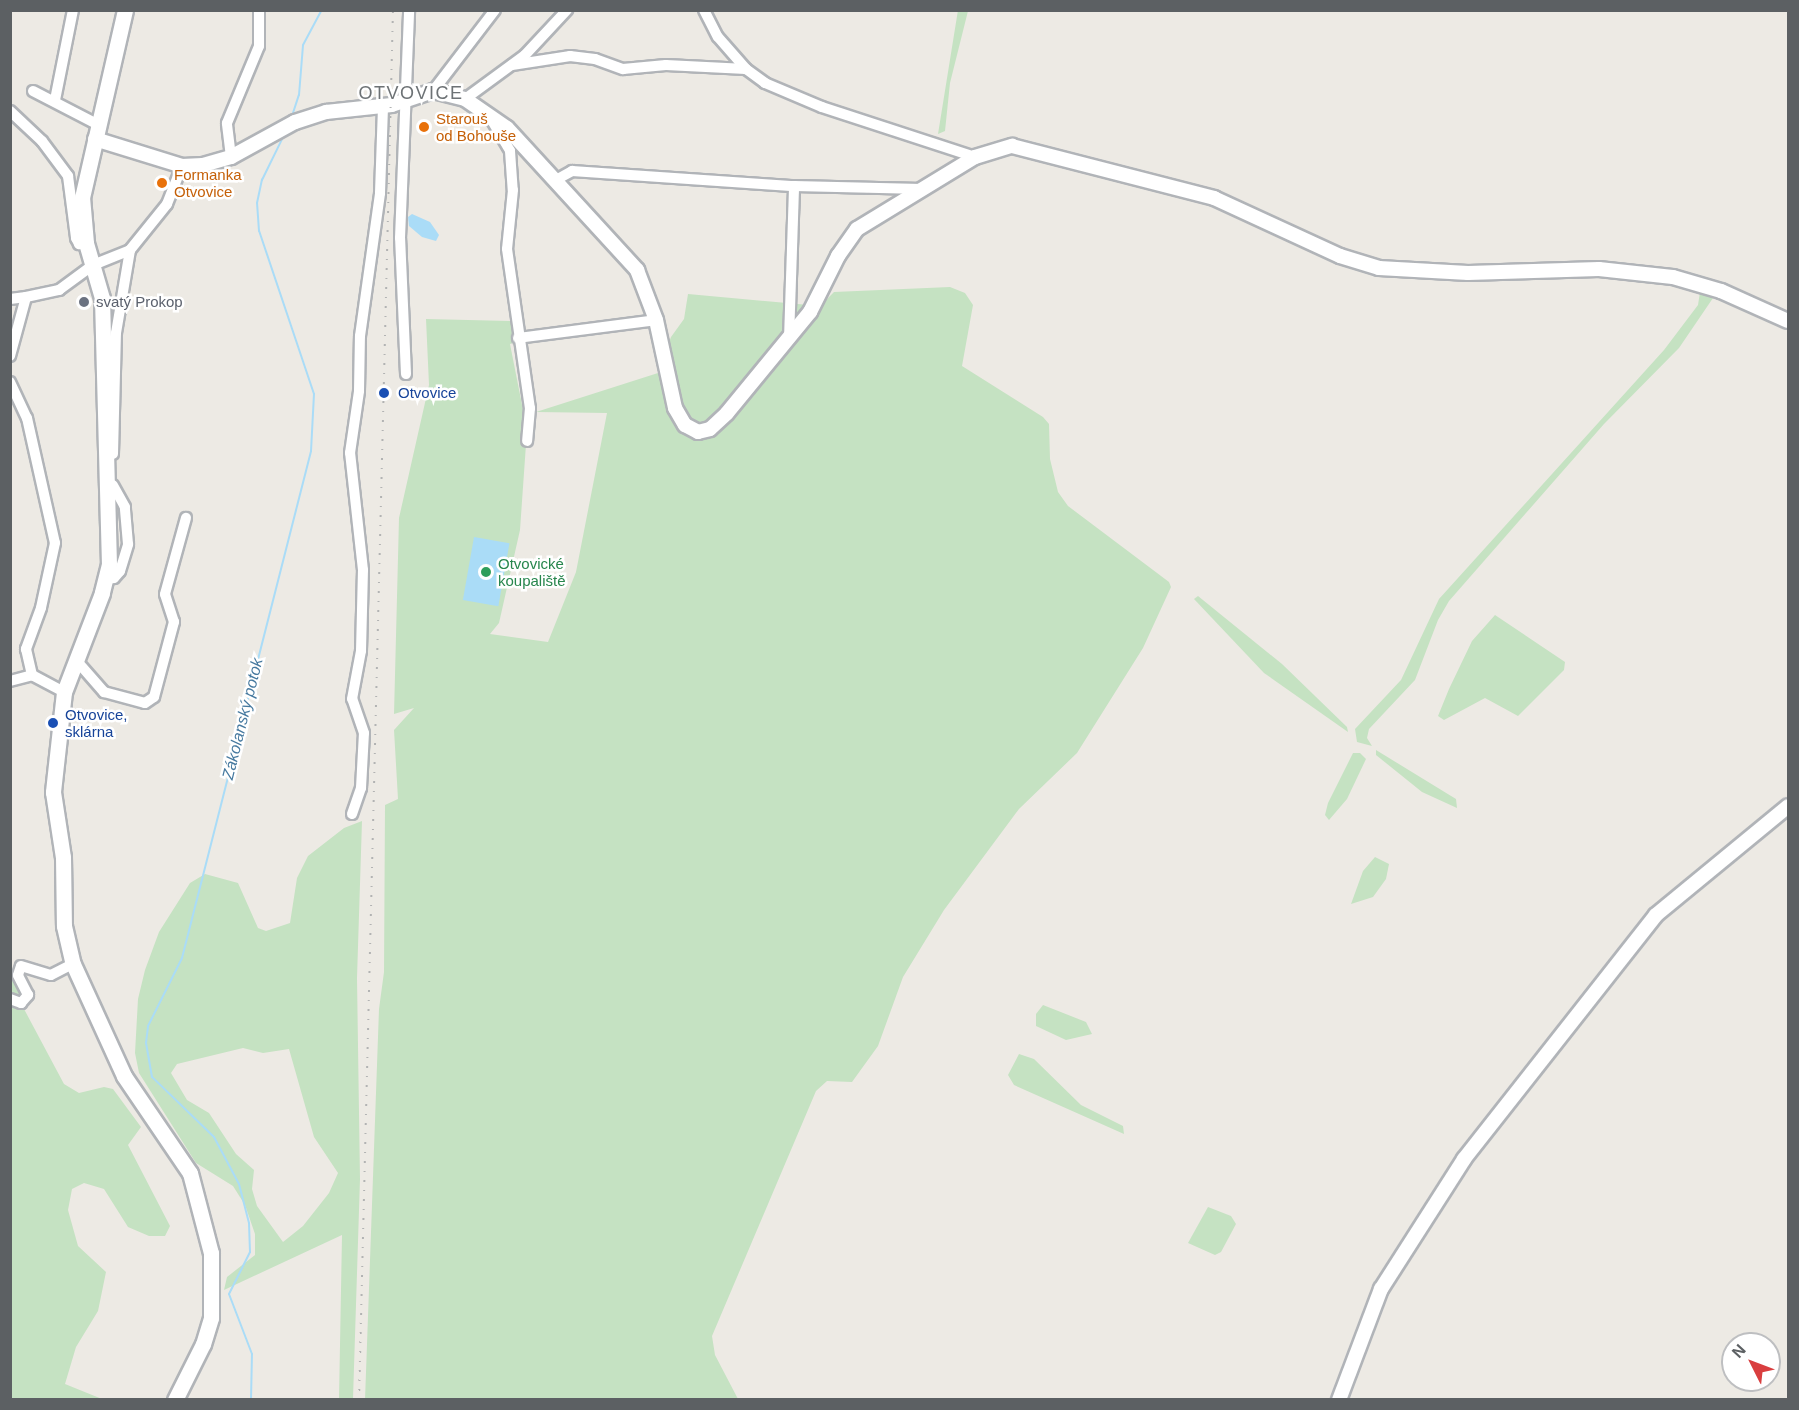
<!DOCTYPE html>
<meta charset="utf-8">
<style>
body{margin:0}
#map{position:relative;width:1799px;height:1410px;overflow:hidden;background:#edeae4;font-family:Helvetica,sans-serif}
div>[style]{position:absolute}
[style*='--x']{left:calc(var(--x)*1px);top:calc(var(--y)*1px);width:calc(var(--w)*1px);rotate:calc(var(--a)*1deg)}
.green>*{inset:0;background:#c5e2c2}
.water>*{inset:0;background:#aadcf7;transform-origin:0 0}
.stream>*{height:2px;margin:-1px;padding:0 1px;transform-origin:1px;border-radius:1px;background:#aadcf7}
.roads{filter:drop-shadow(2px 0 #b1b4b8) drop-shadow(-2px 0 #b1b4b8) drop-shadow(0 2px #b1b4b8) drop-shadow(0 -2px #b1b4b8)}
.minor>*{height:10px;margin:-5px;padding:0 5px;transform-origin:5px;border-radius:5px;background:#fff}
.tertiary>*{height:14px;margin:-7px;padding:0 7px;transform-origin:7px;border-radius:7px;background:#fff}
.secondary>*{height:15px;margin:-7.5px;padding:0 7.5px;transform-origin:7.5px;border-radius:7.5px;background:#fff}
.rail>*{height:2px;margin-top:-1px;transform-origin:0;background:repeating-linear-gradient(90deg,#b2b3b3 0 1.5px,transparent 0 9.5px)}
.dots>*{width:16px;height:16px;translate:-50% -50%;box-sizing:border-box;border:3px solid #fff;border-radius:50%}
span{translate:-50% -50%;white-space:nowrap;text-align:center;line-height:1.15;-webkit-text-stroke:5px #fff;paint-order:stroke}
.food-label{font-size:15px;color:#c56008}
.left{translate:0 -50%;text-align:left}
.worship-label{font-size:15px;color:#5b616d}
.transit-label{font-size:15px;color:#164399}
.leisure-label{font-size:15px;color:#27864d}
.water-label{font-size:16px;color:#46799f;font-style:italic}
.quarter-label{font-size:18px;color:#6d7275;letter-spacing:1.5px}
.frame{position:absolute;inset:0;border:12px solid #5c6063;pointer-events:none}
.north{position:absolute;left:1721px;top:1332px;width:60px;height:60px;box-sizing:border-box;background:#fff;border:2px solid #bebfc1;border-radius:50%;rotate:312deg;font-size:16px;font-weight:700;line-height:24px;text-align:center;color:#5c6063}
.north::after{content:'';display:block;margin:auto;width:21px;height:27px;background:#d93e3f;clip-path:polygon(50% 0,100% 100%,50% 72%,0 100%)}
</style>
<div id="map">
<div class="green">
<i style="clip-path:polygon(958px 10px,968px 11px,950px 83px,945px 131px,938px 134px)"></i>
<i style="clip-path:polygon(950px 287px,965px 293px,973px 305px,962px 366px,1043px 417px,1049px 424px,1050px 459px,1058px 492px,1068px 506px,1169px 582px,1171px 587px,1143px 648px,1077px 753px,1019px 809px,944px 910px,903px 977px,878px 1046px,852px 1082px,827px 1081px,816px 1091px,712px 1336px,715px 1355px,738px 1399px,365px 1400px,379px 1009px,384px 972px,385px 805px,398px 799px,394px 730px,414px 708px,394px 714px,399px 518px,429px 385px,426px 319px,512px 321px,513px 343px,510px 344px,527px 430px,520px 530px,499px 623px,490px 634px,548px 642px,576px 572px,607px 413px,536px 412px,658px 373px,671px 337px,684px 319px,688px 294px,820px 306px,834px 292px)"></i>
<i style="clip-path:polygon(1700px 292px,1713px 298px,1679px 348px,1604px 424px,1449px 601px,1438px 620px,1415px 680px,1369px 729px,1367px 738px,1372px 746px,1357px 742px,1355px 729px,1401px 680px,1439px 599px,1664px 350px,1698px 305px)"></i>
<i style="clip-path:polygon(1198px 596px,1282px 664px,1347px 727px,1348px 732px,1264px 673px,1194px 599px)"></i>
<i style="clip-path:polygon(1495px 615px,1565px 662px,1564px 670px,1518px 716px,1485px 698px,1444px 720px,1438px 716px,1449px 689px,1472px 641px)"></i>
<i style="clip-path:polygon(1376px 750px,1456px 799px,1457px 808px,1422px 792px,1376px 755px)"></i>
<i style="clip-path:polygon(1353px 753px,1360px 753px,1366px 759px,1347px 799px,1329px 820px,1325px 815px,1328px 803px)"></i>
<i style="clip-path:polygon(evenodd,362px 821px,357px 978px,360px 1179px,353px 1399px,339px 1400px,342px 1235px,224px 1290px,227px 1277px,255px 1255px,255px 1234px,245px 1205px,233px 1186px,196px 1163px,139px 1073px,135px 1053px,138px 999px,145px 970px,159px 932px,190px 883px,205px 874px,238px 883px,258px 928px,266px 931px,290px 923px,297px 878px,308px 856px,344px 828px,362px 821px,243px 1048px,263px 1053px,289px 1049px,314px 1137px,338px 1173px,329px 1193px,303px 1226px,283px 1242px,257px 1206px,252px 1189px,254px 1170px,236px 1154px,209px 1113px,187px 1100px,171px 1073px,177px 1064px,243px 1048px)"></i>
<i style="clip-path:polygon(1375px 857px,1389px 864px,1386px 879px,1373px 897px,1351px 904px,1363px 871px)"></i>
<i style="clip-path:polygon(10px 966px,24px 1009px,64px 1084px,79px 1093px,104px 1087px,113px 1089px,141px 1127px,128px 1145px,170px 1226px,165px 1236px,149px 1236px,128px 1227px,104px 1189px,84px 1183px,72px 1189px,68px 1210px,78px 1246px,106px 1272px,98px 1311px,76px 1347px,65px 1384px,102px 1399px,11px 1399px)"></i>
<i style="clip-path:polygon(1043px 1005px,1086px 1022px,1092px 1034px,1066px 1040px,1036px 1026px,1036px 1014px)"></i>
<i style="clip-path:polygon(1019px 1054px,1034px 1059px,1081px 1105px,1123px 1126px,1124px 1134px,1014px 1085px,1008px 1075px)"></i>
<i style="clip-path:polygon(1208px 1207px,1231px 1216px,1236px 1224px,1221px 1252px,1215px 1255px,1188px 1243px)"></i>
</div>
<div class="water">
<i style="clip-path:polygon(412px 214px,430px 222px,439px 235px,436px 241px,422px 237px,409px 226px,408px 217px)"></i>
<i style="left:474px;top:537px;width:36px;height:64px;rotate:10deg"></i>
</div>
<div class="stream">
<i style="--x:292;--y:116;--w:22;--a:-72"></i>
<i style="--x:299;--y:95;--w:50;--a:-85.4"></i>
<i style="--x:303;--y:45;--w:40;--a:-62"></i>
<i style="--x:251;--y:1400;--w:46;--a:-88.8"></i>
<i style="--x:252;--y:1354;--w:64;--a:-111"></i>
<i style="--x:229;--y:1294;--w:47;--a:-63.4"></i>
<i style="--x:250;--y:1252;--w:29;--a:-92"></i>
<i style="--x:249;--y:1223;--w:40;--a:-104.4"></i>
<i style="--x:239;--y:1184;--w:53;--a:-118"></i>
<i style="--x:214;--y:1137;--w:86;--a:-135.9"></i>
<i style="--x:152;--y:1077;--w:35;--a:-100"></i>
<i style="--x:146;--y:1043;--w:17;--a:-83"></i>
<i style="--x:148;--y:1026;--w:76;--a:-63.4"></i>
<i style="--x:182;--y:958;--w:523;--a:-75.72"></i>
<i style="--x:311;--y:451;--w:57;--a:-87"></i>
<i style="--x:314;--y:394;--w:172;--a:-108.6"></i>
<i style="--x:259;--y:231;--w:28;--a:-94"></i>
<i style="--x:257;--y:203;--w:24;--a:-78"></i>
<i style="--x:262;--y:180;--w:50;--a:-63.9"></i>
</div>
<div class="roads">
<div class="minor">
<i style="--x:704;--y:10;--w:30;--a:63"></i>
<i style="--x:718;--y:37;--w:43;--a:48.8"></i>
<i style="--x:746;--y:69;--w:24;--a:36"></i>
<i style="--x:765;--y:83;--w:62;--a:22.8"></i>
<i style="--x:822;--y:107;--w:161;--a:18.1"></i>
<i style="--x:512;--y:65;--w:59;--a:-8.8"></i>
<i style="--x:570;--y:56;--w:25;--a:7"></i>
<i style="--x:595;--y:59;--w:30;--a:20"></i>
<i style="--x:623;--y:69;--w:43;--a:-5.3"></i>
<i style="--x:666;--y:65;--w:80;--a:2.9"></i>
<i style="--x:33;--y:91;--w:74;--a:27.3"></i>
<i style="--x:433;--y:91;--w:102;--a:-52.6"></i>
<i style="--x:465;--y:99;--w:74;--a:-36.3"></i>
<i style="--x:525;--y:55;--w:62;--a:-47"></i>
<i style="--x:55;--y:100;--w:92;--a:-78.7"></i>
<i style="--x:10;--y:111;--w:44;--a:43.2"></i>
<i style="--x:42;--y:141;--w:44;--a:53.4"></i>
<i style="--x:68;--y:176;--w:63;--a:82.6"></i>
<i style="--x:76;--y:238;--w:7;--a:63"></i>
<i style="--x:79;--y:244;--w:7;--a:-8"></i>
<i style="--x:491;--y:119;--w:37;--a:59"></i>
<i style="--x:510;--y:151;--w:39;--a:86"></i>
<i style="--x:513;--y:190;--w:59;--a:95.8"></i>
<i style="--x:507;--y:249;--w:161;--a:81.8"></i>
<i style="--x:530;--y:408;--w:33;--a:95"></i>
<i style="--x:231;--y:157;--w:34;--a:-97"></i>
<i style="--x:227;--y:123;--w:83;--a:-67.4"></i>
<i style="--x:259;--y:46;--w:36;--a:-90"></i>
<i style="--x:554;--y:181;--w:21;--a:-29"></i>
<i style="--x:572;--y:171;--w:223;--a:3.9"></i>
<i style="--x:794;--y:186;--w:128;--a:1.3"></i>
<i style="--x:10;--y:299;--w:16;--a:-7"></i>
<i style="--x:518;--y:338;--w:139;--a:-7.4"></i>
<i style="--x:789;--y:339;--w:153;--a:-88.1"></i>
<i style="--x:10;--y:356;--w:61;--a:-74.8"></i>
<i style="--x:26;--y:297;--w:34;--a:-12"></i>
<i style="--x:59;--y:290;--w:42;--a:-36.3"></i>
<i style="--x:93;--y:265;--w:40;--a:-22"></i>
<i style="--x:406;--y:374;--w:136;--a:-92.5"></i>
<i style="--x:400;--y:238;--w:228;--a:-87.7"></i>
<i style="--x:10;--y:382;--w:40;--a:65"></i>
<i style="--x:27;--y:418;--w:128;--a:77.4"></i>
<i style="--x:55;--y:543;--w:66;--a:102.2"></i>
<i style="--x:41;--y:608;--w:44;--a:110.1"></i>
<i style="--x:26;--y:649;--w:27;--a:77"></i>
<i style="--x:32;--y:675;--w:36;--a:28"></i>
<i style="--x:113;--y:454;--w:121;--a:-88.6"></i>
<i style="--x:116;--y:333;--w:84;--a:-80.4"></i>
<i style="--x:130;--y:250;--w:59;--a:-51.2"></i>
<i style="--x:167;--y:204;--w:41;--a:-68.5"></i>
<i style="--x:106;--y:579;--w:8;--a:-7"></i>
<i style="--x:114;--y:578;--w:9;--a:-49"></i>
<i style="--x:120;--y:571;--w:28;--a:-73"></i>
<i style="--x:128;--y:544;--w:37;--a:-95"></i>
<i style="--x:125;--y:507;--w:25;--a:-119"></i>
<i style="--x:76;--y:660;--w:43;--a:48.8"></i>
<i style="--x:104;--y:692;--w:42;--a:15"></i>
<i style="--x:145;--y:703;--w:11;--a:-34"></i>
<i style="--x:154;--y:697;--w:78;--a:-75.1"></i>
<i style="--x:174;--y:622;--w:29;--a:-108"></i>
<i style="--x:165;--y:594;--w:79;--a:-74.6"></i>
<i style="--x:10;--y:681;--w:23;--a:-15"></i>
<i style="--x:352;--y:814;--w:28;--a:-71"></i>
<i style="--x:361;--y:788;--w:55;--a:-86.9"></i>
<i style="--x:364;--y:733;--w:36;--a:-109"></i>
<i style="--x:352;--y:699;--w:49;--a:-79.4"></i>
<i style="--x:361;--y:651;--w:81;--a:-88.6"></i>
<i style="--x:363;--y:570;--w:118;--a:-96.3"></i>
<i style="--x:350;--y:453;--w:63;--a:-81.7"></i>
<i style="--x:359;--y:391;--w:55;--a:-89"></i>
<i style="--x:360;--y:336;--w:144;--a:-82"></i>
<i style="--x:380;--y:193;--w:87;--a:-88"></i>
<i style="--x:10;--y:999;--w:12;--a:20"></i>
<i style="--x:21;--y:1003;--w:11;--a:-49"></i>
<i style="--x:28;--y:995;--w:22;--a:-117"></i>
<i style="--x:18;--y:975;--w:9;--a:-72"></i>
<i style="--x:21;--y:966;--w:31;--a:17"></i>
<i style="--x:51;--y:975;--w:25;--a:-27"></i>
</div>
<div class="tertiary">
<i style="--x:95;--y:139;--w:91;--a:17.2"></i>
<i style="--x:182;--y:166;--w:21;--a:-3"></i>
<i style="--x:203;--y:165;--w:29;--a:-16"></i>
<i style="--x:231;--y:157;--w:73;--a:-28.7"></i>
<i style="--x:295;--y:122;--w:33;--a:-18"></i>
<i style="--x:326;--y:112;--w:66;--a:-6.1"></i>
<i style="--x:392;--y:105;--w:43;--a:-18.9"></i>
<i style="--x:433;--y:91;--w:33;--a:14"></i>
<i style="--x:465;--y:99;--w:51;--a:34.6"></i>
<i style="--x:507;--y:128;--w:193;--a:47.5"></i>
<i style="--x:637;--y:270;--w:53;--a:69.2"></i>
<i style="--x:656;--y:320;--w:90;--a:77.8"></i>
<i style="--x:675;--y:408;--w:20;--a:60"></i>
<i style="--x:685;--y:425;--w:15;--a:28"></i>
<i style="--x:698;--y:432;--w:12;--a:-14"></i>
<i style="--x:710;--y:429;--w:23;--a:-43"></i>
<i style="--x:727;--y:413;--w:131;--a:-50.6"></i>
<i style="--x:810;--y:312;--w:63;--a:-63.4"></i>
<i style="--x:838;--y:256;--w:33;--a:-55"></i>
<i style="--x:857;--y:229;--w:138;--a:-31.4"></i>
<i style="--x:975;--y:157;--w:39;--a:-17"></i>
<i style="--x:1012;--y:146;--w:209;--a:14.4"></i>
<i style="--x:1214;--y:198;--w:139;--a:24.7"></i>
<i style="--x:1340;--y:256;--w:41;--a:17.1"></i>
<i style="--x:1379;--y:268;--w:89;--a:3.2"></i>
<i style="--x:1468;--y:273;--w:131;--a:-1.7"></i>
<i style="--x:1599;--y:269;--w:74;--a:6.2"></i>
<i style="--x:1673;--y:277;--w:50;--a:16.3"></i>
<i style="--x:1721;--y:291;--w:73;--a:24.1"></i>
<i style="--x:1339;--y:1400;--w:119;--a:-69.3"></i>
<i style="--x:1381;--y:1289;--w:154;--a:-57.4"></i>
<i style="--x:1464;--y:1159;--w:310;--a:-51.8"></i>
<i style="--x:1656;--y:915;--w:171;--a:-39.5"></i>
</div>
<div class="secondary">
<i style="--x:125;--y:10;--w:192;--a:102.9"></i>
<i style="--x:82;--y:197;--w:46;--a:85"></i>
<i style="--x:86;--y:243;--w:57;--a:73.8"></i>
<i style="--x:102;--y:298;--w:266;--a:88.5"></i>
<i style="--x:109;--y:564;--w:30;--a:104"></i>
<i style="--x:102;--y:593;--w:106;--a:111"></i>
<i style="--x:64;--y:692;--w:101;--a:96.3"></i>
<i style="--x:53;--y:792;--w:66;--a:81.3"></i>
<i style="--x:63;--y:857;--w:69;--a:89.2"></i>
<i style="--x:64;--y:926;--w:39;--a:77"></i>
<i style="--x:73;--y:964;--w:123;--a:65.5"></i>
<i style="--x:124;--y:1076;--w:117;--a:55.8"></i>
<i style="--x:190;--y:1173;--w:83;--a:75.3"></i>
<i style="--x:211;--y:1253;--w:65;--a:90"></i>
<i style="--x:211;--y:1318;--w:27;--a:107"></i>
<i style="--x:203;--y:1344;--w:63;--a:116.6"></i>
</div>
</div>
<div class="rail">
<i style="--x:359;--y:1400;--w:1390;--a:-88.6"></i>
</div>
<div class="dots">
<i style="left:424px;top:127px;background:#e8710a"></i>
<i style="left:162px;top:183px;background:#e8710a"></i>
<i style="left:84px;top:302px;background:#6b7280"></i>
<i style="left:384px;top:393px;background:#1a4fb4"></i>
<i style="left:486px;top:572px;background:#2e9e5b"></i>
<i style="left:53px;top:723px;background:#1a4fb4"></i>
</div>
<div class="food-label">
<span class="left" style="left:436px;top:127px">Starouš<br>od Bohouše</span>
<span class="left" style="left:174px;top:183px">Formanka<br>Otvovice</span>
</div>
<div class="worship-label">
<span class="left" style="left:96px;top:302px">svatý Prokop</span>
</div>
<div class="transit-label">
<span class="left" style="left:398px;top:393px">Otvovice</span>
<span class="left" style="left:65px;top:723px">Otvovice,<br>sklárna</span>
</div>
<div class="leisure-label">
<span class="left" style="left:498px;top:572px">Otvovické<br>koupaliště</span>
</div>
<div class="water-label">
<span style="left:243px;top:719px;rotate:-76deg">Zákolanský potok</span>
</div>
<div class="quarter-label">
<span style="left:411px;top:93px">OTVOVICE</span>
</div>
<div class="frame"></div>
<div class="north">N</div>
</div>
